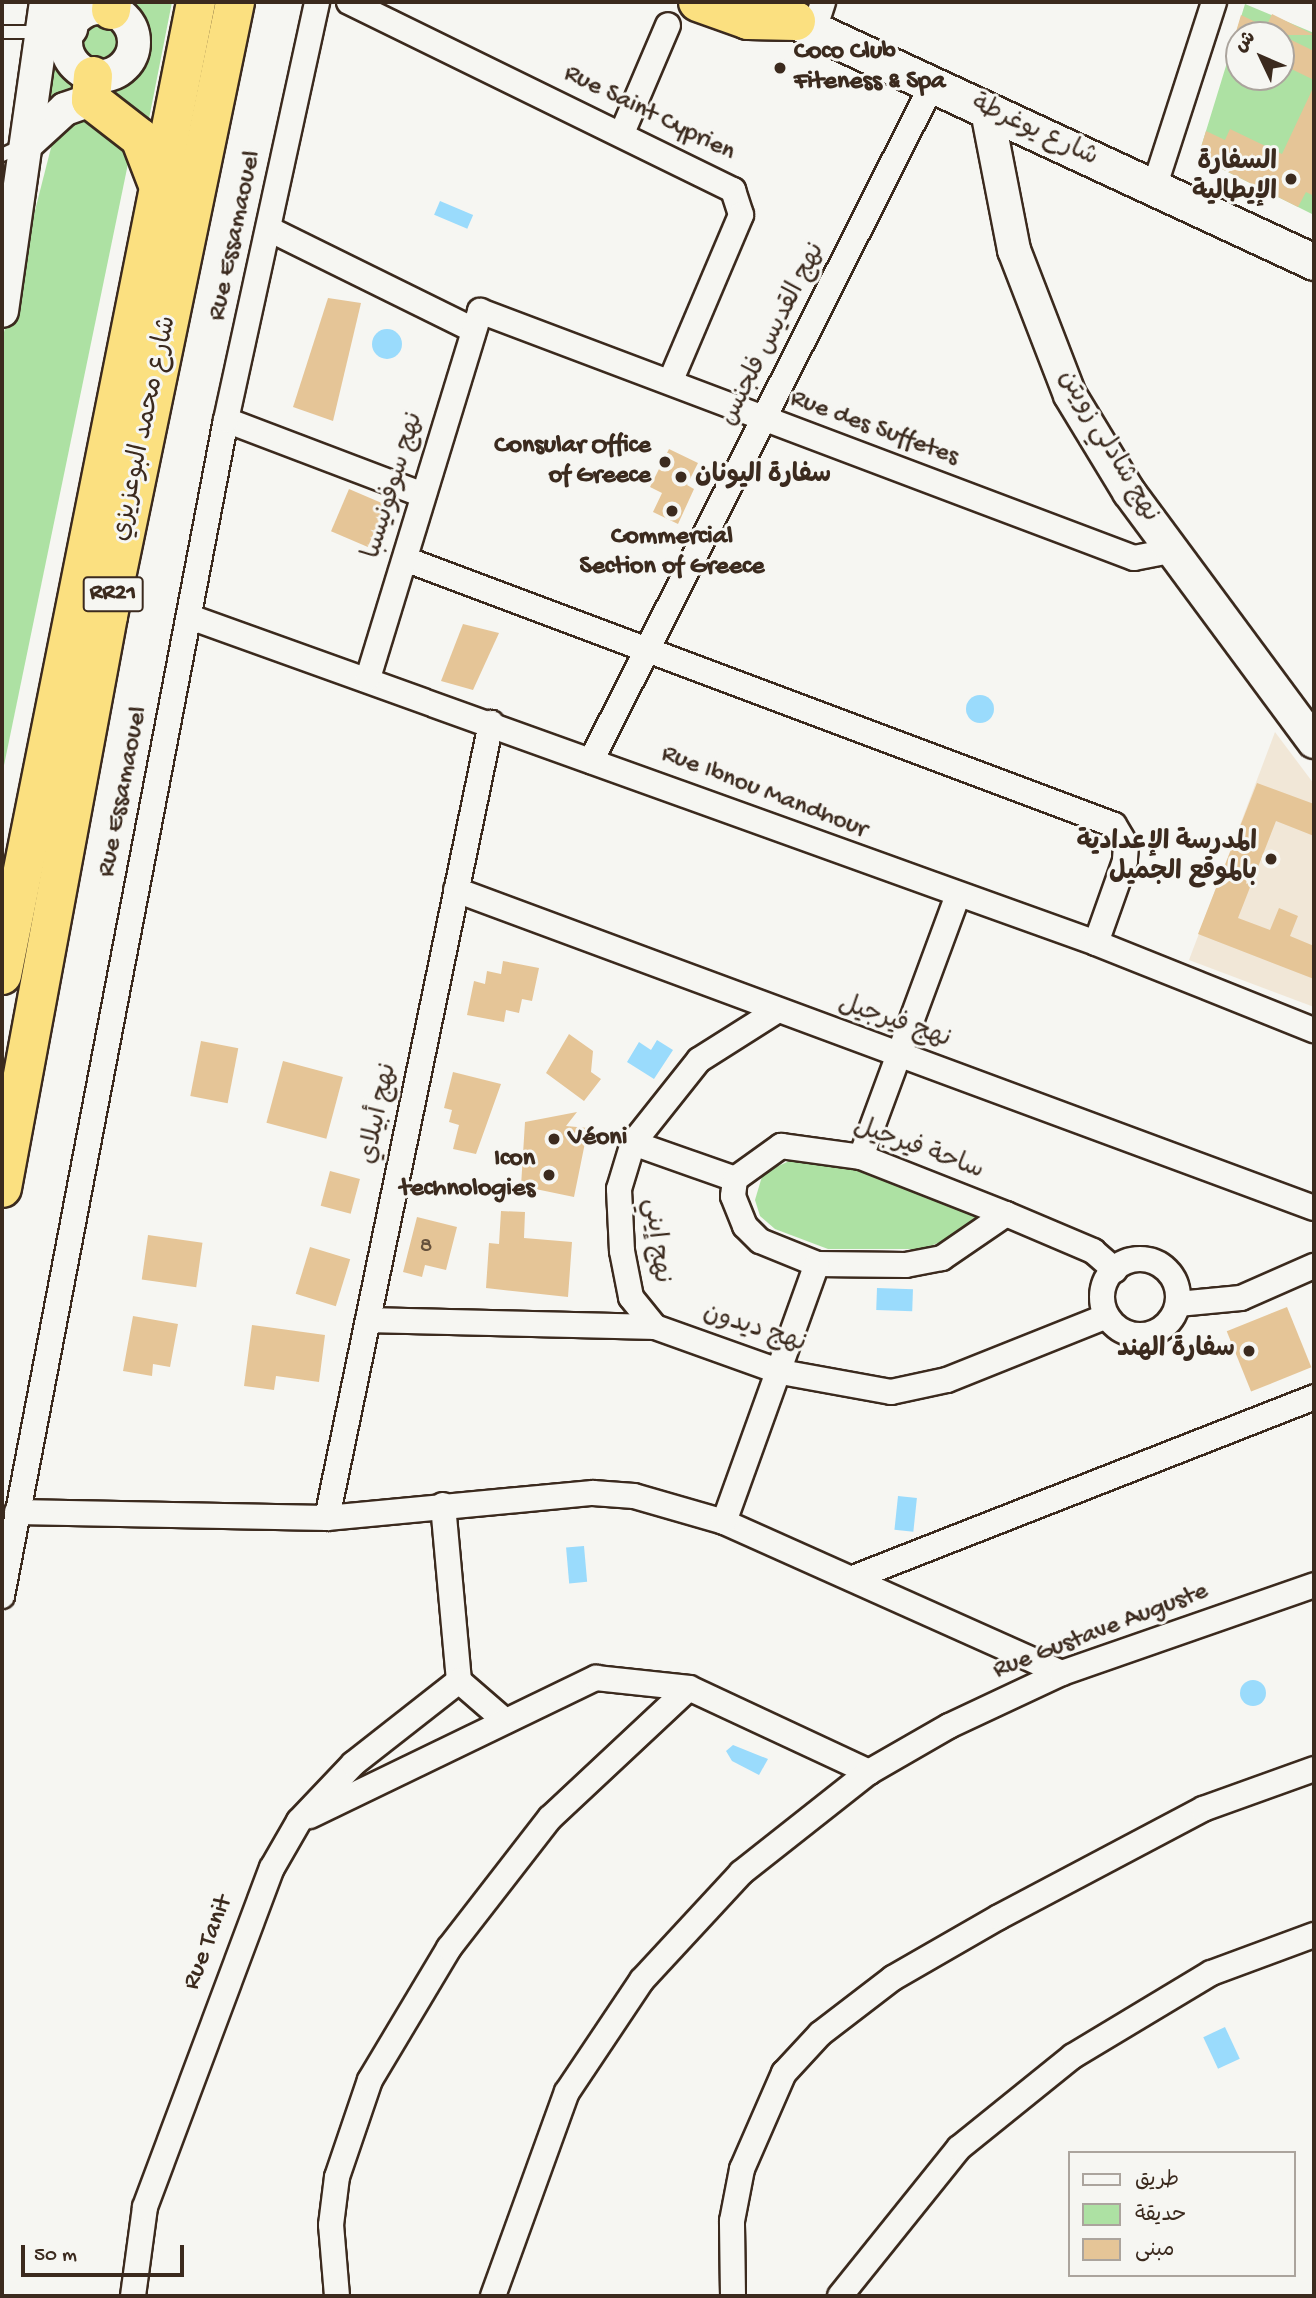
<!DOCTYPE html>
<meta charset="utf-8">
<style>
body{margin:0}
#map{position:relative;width:1316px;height:2298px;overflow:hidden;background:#f6f6f2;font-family:"Gochi Hand","Playpen Sans Arabic",sans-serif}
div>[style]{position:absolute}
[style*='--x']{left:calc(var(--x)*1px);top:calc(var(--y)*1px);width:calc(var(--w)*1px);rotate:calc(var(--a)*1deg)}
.built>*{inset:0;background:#f1e7d7}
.green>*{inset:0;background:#ade1a3}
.water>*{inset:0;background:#9adbfc;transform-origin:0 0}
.round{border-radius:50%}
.building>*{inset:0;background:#e5c597;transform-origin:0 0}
.roads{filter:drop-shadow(2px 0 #3b2a1e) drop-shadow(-2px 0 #3b2a1e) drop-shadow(0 2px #3b2a1e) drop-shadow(0 -2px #3b2a1e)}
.service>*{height:12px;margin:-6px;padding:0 6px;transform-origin:6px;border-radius:6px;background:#f6f6f2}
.minor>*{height:24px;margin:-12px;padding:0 12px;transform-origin:12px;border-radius:12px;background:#f6f6f2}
.minor>.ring{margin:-12px;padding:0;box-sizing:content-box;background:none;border:24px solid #f6f6f2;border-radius:50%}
.tertiary>*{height:32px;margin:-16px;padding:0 16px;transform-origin:16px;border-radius:16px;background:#f6f6f2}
.tertiary>.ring{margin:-16px;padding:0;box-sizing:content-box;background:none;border:32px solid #f6f6f2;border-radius:50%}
.secondary>*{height:35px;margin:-17.5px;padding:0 17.5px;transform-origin:17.5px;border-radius:17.5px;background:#f6f6f2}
.motorway>*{height:38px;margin:-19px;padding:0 19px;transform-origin:19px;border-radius:19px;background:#fbe080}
.dots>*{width:19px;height:19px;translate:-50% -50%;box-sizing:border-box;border:4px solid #f6f6f2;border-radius:50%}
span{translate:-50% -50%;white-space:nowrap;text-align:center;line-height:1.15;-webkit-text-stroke:6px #f6f6f2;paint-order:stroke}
.number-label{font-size:23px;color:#66513c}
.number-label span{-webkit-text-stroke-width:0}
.shield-label span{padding:2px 5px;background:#f6f6f2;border:2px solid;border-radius:5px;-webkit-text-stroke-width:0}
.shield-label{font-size:24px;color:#3b2a1e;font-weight:700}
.poi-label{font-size:26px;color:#3b2a1e;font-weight:700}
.left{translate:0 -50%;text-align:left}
.right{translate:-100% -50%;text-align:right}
.street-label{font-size:26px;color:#3b2a1e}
.frame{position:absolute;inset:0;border:4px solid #3b2a1e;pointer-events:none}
.legend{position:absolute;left:1068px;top:2151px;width:228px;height:126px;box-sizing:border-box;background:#f6f6f2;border:2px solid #aba49d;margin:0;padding:9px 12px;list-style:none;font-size:21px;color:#3b2a1e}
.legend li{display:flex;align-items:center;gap:14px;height:35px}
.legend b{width:35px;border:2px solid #aba49d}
.north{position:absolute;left:1225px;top:21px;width:70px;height:70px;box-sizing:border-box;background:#f6f6f2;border:2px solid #aba49d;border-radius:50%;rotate:314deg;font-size:19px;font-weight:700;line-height:28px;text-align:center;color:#3b2a1e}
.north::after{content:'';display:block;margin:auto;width:24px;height:32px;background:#3b2a1e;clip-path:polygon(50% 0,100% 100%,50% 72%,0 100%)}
.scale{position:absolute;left:21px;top:2245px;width:163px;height:32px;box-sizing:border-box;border:4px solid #3b2a1e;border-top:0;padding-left:9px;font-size:21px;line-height:24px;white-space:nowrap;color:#3b2a1e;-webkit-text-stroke:5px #f6f6f2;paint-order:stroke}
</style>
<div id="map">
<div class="built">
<i style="clip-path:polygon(1275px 732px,1314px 784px,1314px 1007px,1189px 960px)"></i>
</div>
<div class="green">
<i style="clip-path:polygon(56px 2px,172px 2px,146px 134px,114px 92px,73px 86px,42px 107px)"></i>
<i style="clip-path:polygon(evenodd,1245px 4px,1314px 33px,1314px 215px,1198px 157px,1245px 4px,1239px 35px,1281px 35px,1281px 77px,1239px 77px,1239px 35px)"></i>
<i style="clip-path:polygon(77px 111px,130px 154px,2px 775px,2px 340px,55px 132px)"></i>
<i style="clip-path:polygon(798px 1157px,863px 1165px,984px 1215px,967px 1230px,924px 1249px,828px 1249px,775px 1229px,760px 1216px,755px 1200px,763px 1173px)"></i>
</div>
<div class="water">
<i style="left:440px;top:201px;width:36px;height:15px;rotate:23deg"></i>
<i class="round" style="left:372px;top:329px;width:30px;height:30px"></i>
<i class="round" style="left:966px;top:695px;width:28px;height:28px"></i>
<i style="clip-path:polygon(657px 1040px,673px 1050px,654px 1079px,627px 1062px,639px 1042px,651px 1050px)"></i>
<i style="left:877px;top:1288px;width:36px;height:22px;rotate:2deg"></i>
<i style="left:898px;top:1496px;width:19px;height:34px;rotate:6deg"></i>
<i style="left:584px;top:1546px;width:36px;height:18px;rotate:85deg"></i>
<i class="round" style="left:1240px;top:1680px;width:26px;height:26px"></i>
<i style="clip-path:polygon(733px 1745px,768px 1759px,759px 1775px,732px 1761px,726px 1751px)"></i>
<i style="left:1225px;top:2027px;width:35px;height:24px;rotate:65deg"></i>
</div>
<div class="building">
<i style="clip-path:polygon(1272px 14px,1314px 35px,1235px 35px,1241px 15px,1266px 27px)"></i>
<i style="clip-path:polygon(1281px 35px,1314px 51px,1314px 80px,1281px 64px)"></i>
<i style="clip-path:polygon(1314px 86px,1314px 196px,1306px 192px,1298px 207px,1198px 157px,1206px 131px,1225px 140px,1230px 129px,1282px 154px)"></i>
<i style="clip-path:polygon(328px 298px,361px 303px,333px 421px,293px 407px)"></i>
<i style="clip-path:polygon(669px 449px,698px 463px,687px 485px,694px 489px,678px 524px,653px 512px,662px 493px,650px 487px)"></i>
<i style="left:349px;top:489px;width:40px;height:46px;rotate:23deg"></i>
<i style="clip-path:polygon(463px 624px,499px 633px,473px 690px,441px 681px)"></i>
<i style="clip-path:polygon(1257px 783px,1314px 804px,1314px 836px,1276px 821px,1238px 918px,1270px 930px,1279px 908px,1298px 916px,1290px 936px,1314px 946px,1314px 979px,1198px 934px)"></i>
<i style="clip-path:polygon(503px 961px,539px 968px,532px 1001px,522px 999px,519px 1013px,506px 1010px,504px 1022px,467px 1015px,474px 981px,485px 984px,487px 971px,501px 974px)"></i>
<i style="clip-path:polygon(569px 1034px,593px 1051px,591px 1072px,601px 1079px,584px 1101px,546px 1073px)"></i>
<i style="left:201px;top:1041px;width:38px;height:56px;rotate:11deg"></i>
<i style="left:283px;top:1061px;width:62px;height:64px;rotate:15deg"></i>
<i style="clip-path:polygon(453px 1072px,501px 1084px,476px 1154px,453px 1149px,459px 1125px,449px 1122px,452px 1110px,444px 1108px)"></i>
<i style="clip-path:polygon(577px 1112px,566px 1126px,588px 1128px,574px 1197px,521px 1186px,525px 1122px)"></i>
<i style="left:330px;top:1171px;width:31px;height:36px;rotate:15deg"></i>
<i style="clip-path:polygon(501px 1211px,525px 1212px,524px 1238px,572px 1242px,568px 1297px,486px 1288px,489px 1243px,499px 1244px)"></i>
<i style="clip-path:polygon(417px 1217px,457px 1227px,446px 1270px,425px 1265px,422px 1277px,403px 1272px)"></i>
<i style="left:148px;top:1235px;width:55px;height:45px;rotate:8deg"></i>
<i style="left:310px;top:1247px;width:42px;height:49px;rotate:17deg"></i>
<i style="left:1287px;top:1307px;width:65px;height:65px;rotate:68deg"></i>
<i style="clip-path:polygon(133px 1316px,178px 1324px,170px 1367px,153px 1364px,152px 1376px,123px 1371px)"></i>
<i style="clip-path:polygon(252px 1325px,325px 1335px,319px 1382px,276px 1376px,274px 1390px,244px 1386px)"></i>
</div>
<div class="roads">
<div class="service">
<i style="--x:2;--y:32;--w:40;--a:0"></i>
<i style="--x:2;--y:155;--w:23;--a:-25"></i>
</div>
<div class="minor">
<i style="--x:349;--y:2;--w:428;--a:26.1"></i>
<i style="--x:733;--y:190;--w:26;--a:72"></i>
<i style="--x:741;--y:215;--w:181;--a:113"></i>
<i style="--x:814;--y:30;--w:29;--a:-72"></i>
<i style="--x:622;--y:133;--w:117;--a:-66.9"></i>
<i style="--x:1154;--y:188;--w:195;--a:-72.1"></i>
<i style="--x:269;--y:229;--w:228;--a:26.3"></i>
<i style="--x:226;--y:420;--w:211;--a:20.8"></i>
<i style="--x:405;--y:559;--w:757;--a:20.56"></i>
<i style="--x:1114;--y:825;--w:23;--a:59"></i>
<i style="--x:1126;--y:845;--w:16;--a:94"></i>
<i style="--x:1125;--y:861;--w:87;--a:109.5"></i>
<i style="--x:190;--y:617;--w:963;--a:19.79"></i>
<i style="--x:1096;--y:943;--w:235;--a:21.8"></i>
<i style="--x:368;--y:678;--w:384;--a:-73"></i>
<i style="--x:480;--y:311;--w:699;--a:20.69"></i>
<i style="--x:1134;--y:558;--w:38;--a:-11"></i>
<i style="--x:591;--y:761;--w:757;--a:-63.23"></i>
<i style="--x:456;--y:890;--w:915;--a:20.34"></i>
<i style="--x:633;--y:1143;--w:108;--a:19.4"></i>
<i style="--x:861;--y:1157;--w:276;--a:-69.7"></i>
<i style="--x:1006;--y:1214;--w:78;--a:145.5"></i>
<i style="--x:942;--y:1258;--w:37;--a:169"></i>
<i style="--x:906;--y:1265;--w:89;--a:-179.4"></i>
<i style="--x:817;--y:1264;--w:61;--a:-158"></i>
<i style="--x:760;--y:1241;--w:21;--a:-135"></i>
<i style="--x:745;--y:1226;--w:32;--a:-112"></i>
<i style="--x:733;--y:1196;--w:17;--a:-83"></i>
<i style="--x:735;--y:1179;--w:57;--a:-35.7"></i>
<i style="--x:781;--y:1146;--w:81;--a:7.8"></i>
<i style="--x:861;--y:1157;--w:156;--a:21.5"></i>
<i style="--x:1006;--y:1214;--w:95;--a:23"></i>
<i style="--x:1093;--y:1251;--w:29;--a:41"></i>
<i class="ring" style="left:1102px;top:1259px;width:52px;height:52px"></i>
<i style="--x:1178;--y:1304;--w:63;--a:-5.4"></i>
<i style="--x:1241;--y:1298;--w:80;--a:-23.7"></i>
<i style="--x:368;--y:1320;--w:287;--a:1.4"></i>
<i style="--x:655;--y:1327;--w:134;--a:19.7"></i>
<i style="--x:781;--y:1372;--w:112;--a:10.3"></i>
<i style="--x:891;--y:1392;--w:57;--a:-12.1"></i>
<i style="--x:947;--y:1380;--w:172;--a:-21.8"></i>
<i style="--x:655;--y:1327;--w:38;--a:-129"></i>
<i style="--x:631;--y:1297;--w:47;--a:-101.1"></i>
<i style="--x:622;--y:1251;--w:62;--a:-92.8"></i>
<i style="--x:619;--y:1189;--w:48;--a:-73.1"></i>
<i style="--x:633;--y:1143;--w:106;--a:-51.5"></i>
<i style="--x:699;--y:1060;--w:90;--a:-32.3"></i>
<i style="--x:443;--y:1505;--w:177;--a:84.8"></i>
<i style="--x:459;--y:1681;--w:60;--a:40.9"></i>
<i style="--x:17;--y:1512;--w:310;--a:1.1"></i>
<i style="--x:327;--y:1518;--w:267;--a:-5.4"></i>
<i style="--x:593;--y:1493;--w:41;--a:4.2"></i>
<i style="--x:634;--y:1496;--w:94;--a:16.1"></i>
<i style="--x:724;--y:1522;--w:370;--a:24.1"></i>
<i style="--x:327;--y:1518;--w:812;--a:-78.34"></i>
<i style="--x:724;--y:1522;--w:274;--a:-70.2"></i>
<i style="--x:853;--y:1578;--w:495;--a:-21.4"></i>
<i style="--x:2;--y:1596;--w:1197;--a:-79.22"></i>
<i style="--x:226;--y:420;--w:428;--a:-77.7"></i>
<i style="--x:310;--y:1816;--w:318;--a:-25.8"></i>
<i style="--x:596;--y:1678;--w:94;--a:6.1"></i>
<i style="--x:133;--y:2296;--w:90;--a:-82.3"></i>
<i style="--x:145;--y:2207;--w:362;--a:-69.5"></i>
<i style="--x:272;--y:1868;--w:54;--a:-60.1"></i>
<i style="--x:299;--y:1821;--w:79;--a:-46.5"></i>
<i style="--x:353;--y:1764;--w:135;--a:-38.1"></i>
<i style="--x:337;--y:2296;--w:71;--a:-94.8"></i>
<i style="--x:331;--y:2225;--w:48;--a:-82.9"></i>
<i style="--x:337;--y:2177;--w:102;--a:-71.2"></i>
<i style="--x:370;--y:2080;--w:154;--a:-59.1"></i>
<i style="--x:449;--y:1948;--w:165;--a:-52.2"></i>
<i style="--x:550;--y:1818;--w:190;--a:-43.1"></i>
<i style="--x:689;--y:1688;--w:199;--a:25"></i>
<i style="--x:493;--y:2296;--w:217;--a:-70.1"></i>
<i style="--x:567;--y:2092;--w:135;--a:-56.2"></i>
<i style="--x:642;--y:1980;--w:146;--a:-47.2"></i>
<i style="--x:741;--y:1873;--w:163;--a:-38.3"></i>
<i style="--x:869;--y:1772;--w:92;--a:-29.9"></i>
<i style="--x:949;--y:1726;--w:125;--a:-25.1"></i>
<i style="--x:1062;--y:1673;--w:267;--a:-19.2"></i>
<i style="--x:733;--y:2296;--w:75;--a:-90.8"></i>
<i style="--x:732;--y:2221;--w:53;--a:-79.1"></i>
<i style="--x:742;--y:2169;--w:105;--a:-66.4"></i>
<i style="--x:784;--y:2073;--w:53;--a:-47.3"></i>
<i style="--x:820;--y:2034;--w:92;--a:-37.5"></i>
<i style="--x:893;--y:1978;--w:122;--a:-29.9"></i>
<i style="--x:999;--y:1917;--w:231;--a:-27.9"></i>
<i style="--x:1203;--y:1809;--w:118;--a:-19.8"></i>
<i style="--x:840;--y:2296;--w:190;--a:-51.2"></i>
<i style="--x:959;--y:2148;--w:146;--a:-38.9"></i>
<i style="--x:1073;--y:2056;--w:161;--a:-31"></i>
<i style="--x:1211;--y:1973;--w:110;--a:-20.3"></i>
</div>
<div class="tertiary">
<i class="ring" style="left:66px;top:8px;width:36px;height:36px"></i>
<i style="--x:987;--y:111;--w:142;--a:79"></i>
<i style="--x:1014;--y:250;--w:155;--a:68.9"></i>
<i style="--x:1070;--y:395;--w:114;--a:58.7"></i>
<i style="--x:1129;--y:492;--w:311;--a:53.5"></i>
<i style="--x:30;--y:141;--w:47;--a:-42.4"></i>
<i style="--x:65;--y:109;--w:28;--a:-19"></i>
<i style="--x:2;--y:311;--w:312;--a:-81.9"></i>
</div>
<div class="secondary">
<i style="--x:66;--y:2;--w:26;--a:83"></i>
<i style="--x:769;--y:9;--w:601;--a:24.9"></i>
</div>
<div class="motorway">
<i style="--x:698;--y:2;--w:53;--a:19.8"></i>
<i style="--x:748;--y:20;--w:48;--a:1.2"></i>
<i style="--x:111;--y:10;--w:8;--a:-83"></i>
<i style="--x:93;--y:76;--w:24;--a:95"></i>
<i style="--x:91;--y:100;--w:62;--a:37.8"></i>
<i style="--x:140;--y:138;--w:47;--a:68.9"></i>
<i style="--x:2;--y:975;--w:992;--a:-78.72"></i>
<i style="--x:2;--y:1188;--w:582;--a:-79.5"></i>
<i style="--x:108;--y:616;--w:627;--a:-78.31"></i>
</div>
</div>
<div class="dots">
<i style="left:780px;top:68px;background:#3b2a1e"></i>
<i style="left:1291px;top:179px;background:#3b2a1e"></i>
<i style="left:665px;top:462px;background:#3b2a1e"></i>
<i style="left:681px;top:477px;background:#3b2a1e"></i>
<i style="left:672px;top:511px;background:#3b2a1e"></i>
<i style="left:1271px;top:859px;background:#3b2a1e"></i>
<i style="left:554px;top:1139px;background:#3b2a1e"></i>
<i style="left:549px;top:1175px;background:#3b2a1e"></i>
<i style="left:1249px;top:1351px;background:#3b2a1e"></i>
</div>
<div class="number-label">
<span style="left:426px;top:1247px">8</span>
</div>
<div class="shield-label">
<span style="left:113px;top:594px">RR21</span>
</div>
<div class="poi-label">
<span class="left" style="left:794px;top:68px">Coco Club<br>Fiteness &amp; Spa</span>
<span class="right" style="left:1277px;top:179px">السفارة<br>الإيطالية</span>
<span class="right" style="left:651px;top:462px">Consular Office<br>of Greece</span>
<span class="left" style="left:695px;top:477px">سفارة اليونان</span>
<span style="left:672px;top:553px">Commercial<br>Section of Greece</span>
<span class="right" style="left:1257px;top:859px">المدرسة الإعدادية<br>بالموقع الجميل</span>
<span class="left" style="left:568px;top:1139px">Véoni</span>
<span class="right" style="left:535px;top:1175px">Icon<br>technologies</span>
<span class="right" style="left:1235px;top:1351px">سفارة الهند</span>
</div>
<div class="street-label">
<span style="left:649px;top:114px;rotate:26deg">Rue Saint Cyprien</span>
<span style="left:1034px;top:132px;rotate:25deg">شارع يوغرطة</span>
<span style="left:236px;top:236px;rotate:-78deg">Rue Essamaouel</span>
<span style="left:774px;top:335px;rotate:-63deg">نهج القديس فلجنس</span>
<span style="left:146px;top:429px;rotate:-78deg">شارع محمد البوعزيزي</span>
<span style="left:874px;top:429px;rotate:20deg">Rue des Suffetes</span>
<span style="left:1107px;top:447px;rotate:59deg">نهج شادلي زويتن</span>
<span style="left:395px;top:486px;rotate:-73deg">نهج سوفونيسبا</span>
<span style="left:124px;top:792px;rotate:-79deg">Rue Essamaouel</span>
<span style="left:764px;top:793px;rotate:21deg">Rue Ibnou Mandhour</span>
<span style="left:894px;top:1023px;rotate:19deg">نهج فيرجيل</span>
<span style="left:380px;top:1114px;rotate:-78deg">نهج أبيلاي</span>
<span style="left:918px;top:1150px;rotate:20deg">ساحة فيرجيل</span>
<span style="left:655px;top:1241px;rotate:83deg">نهج إيني</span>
<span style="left:754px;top:1330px;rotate:18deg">نهج ديدون</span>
<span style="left:1101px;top:1632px;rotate:-21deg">Rue Gustave Auguste</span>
<span style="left:209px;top:1943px;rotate:-69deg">Rue Tanit</span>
</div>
<div class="frame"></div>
<ul class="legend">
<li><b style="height:9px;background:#f6f6f2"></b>طريق</li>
<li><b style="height:19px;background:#ade1a3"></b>حديقة</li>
<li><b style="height:19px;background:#e5c597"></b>مبنى</li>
</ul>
<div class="north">ش</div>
<div class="scale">50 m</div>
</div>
